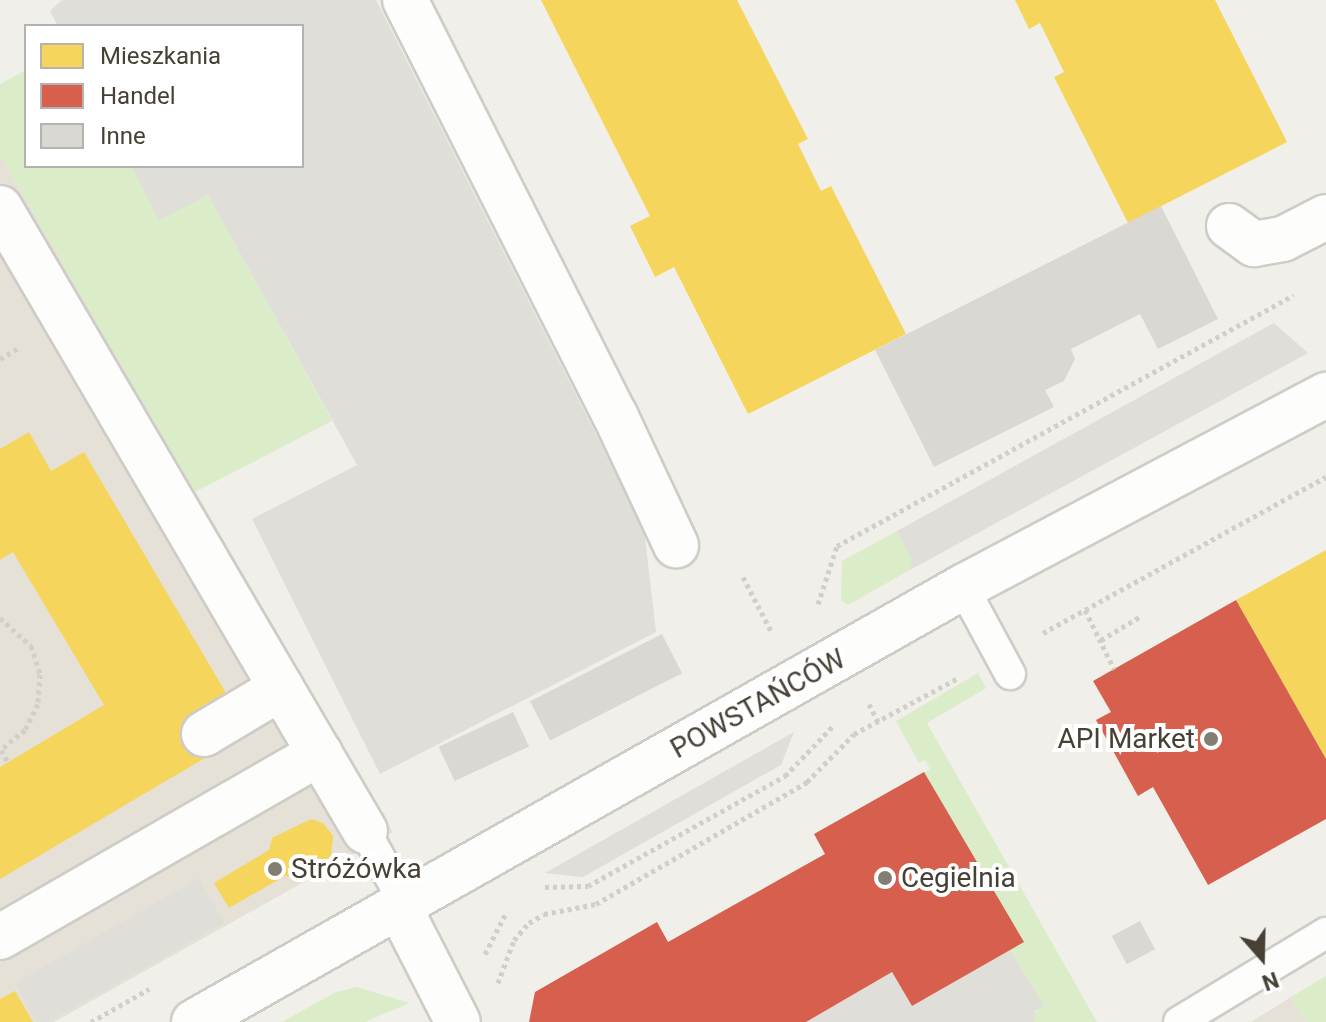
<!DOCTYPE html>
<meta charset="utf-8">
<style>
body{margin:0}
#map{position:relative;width:1326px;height:1022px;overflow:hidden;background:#f0efea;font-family:Roboto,sans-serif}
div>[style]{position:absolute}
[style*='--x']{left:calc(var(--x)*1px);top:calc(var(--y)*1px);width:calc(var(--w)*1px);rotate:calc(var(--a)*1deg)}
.residential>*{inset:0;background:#e5e1d6}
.green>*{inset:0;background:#dbecc8}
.parking>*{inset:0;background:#dfded9}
.homes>*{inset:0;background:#f6d55c}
.shops>*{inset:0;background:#d6604d}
.building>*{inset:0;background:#dad8d2;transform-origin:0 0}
.path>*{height:5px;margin-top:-2.5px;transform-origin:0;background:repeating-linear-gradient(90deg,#d1cfca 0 4px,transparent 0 8px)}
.roads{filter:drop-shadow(2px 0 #ceccc7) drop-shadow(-2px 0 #ceccc7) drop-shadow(0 2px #ceccc7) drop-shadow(0 -2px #ceccc7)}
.service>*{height:30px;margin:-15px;padding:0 15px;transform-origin:15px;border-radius:15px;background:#fdfdfc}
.minor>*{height:44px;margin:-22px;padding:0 22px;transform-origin:22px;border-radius:22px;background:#fdfdfc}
.tertiary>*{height:44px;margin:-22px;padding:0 22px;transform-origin:22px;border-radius:22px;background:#fdfdfc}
.dots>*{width:22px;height:22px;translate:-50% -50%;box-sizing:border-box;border:4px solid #fff;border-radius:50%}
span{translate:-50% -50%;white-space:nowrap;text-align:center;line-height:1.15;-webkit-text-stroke:8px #fff;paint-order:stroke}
.street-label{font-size:28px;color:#474135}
.poi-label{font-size:28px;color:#474135}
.right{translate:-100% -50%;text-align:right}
.left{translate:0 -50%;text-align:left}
.legend{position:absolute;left:24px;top:24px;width:280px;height:144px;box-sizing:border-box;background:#fff;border:2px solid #b5b3ae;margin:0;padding:10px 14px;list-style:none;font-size:24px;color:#474135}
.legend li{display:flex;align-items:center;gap:16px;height:40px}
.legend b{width:40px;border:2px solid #b5b3ae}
.north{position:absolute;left:1222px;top:918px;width:80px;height:80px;-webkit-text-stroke:6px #fff;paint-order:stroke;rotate:160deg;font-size:22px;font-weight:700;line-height:32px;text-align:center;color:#474135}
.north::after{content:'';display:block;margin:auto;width:28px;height:36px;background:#474135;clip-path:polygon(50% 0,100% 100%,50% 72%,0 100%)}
</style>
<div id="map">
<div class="residential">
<i style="clip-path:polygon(0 155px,393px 832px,54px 1022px,0 1022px)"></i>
<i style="clip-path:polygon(1291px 997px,1306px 1022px,1251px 1022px)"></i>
</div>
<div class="green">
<i style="clip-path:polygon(26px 70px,26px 166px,131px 166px,159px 219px,208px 194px,332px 421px,195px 492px,0 155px,0 84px)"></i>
<i style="clip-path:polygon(897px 531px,913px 560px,910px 570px,848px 605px,841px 600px,842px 561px)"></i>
<i style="clip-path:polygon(978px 673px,986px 688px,927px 723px,1097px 1022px,1034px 1022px,1032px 1015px,1043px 1005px,1010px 950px,924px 772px,930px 769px,925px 760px,919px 763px,896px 721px)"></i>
<i style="clip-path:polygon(1326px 976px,1326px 1022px,1306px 1022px,1291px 997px)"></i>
<i style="clip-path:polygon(357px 987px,409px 1003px,365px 1022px,282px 1022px,336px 992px)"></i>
</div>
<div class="parking">
<i style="clip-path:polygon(62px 0,376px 0,644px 529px,656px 632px,380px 774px,252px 519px,357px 465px,208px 195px,159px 220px,131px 166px,302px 166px,302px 26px,58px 26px,50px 11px)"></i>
<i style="clip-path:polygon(1274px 323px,1308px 353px,910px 570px,912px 560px,897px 531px)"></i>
<i style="clip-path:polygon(794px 732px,781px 765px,583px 877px,545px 873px)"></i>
<i style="clip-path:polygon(199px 878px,224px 923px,48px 1022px,36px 1022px,15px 983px)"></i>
<i style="clip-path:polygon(1010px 950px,1044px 1006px,1035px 1011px,1034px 1022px,806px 1022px,892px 972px,912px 1006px)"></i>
</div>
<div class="homes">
<i style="clip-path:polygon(541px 0,737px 0,808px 139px,798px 144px,821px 191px,831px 186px,906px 334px,748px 414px,674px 267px,655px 277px,630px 226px,650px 216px)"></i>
<i style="clip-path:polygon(1015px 0,1215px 0,1287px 142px,1128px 223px,1054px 77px,1064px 72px,1040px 23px,1029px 29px)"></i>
<i style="clip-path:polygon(29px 432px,51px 471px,84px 452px,226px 693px,192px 713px,215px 752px,0 879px,0 767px,104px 705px,13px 552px,0 560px,0 449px)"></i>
<i style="clip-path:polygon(1326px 550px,1326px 759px,1236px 600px)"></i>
<i style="clip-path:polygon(311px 819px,323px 823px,333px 836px,331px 856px,299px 878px,285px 876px,229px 908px,214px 883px,269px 850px,272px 838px)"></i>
<i style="clip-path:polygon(15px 991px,33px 1022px,0 1022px,0 999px)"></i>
</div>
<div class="shops">
<i style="clip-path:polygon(1236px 600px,1326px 759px,1326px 819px,1208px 885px,1153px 787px,1138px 796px,1096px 720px,1111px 712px,1093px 681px)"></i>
<i style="clip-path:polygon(924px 772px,1024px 942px,912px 1006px,892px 972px,806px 1022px,529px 1022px,535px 992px,657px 922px,668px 942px,741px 901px,825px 854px,814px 834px)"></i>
</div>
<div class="building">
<i style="clip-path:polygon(1161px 206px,1218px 319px,1158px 349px,1140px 314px,1071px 349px,1075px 359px,1064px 381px,1045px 390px,1054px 407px,934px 467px,875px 350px)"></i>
<i style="left:662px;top:634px;width:44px;height:148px;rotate:63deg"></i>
<i style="left:513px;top:712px;width:38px;height:82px;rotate:65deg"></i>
<i style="left:1140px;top:921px;width:32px;height:32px;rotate:62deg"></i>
</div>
<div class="path">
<i style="--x:0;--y:359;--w:23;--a:-31"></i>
<i style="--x:743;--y:577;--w:63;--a:62.6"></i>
<i style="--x:818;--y:604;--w:61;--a:-71.9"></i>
<i style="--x:837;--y:546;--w:521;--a:-28.78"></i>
<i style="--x:1085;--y:610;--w:66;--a:63.8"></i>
<i style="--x:0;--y:618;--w:42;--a:42.1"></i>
<i style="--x:31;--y:646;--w:29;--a:72"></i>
<i style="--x:40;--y:674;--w:30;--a:94"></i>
<i style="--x:38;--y:704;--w:29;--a:117"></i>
<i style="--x:25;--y:730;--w:32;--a:141"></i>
<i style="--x:1043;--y:633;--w:323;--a:-28.9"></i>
<i style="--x:1101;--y:640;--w:47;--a:-31"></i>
<i style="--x:869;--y:704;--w:20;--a:63"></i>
<i style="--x:1;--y:750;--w:14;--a:60"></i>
<i style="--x:545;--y:887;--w:43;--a:-1.3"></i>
<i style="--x:588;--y:886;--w:226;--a:-29.2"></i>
<i style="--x:785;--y:776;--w:69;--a:-46.2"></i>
<i style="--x:485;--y:954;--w:48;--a:-62.9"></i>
<i style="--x:498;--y:983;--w:46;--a:-69.6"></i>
<i style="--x:514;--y:940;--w:23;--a:-49"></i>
<i style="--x:529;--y:923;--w:17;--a:-31"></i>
<i style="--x:544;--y:914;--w:53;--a:-10.9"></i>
<i style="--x:596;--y:904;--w:244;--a:-30"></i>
<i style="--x:807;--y:782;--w:67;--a:-45.6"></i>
<i style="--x:854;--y:734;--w:120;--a:-28.3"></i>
<i style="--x:91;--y:1022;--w:67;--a:-29.6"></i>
</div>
<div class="roads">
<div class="service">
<i style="--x:963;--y:587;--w:99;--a:61.6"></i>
<i style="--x:365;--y:831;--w:81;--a:61.2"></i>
<i style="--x:1179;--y:1022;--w:172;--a:-31.2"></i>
</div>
<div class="minor">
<i style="--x:405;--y:0;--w:465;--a:63.2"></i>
<i style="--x:615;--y:415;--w:144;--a:64.9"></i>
<i style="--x:0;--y:208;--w:722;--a:59.64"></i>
<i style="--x:1229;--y:226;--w:31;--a:36"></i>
<i style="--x:1254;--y:244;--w:29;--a:-10"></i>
<i style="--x:1283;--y:239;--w:48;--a:-27.1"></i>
<i style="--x:204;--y:734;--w:90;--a:-30.9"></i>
<i style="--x:398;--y:905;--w:131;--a:62.9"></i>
<i style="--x:0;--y:937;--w:369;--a:-29.9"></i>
</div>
<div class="tertiary">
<i style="--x:194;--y:1022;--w:884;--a:-29.5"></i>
<i style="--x:963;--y:587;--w:411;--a:-27.9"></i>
</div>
</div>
<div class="dots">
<i style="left:1211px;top:739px;background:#827e74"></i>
<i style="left:275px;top:869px;background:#827e74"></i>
<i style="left:885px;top:878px;background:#827e74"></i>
</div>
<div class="street-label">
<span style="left:758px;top:704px;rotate:-29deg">POWSTAŃCÓW</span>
</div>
<div class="poi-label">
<span class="right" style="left:1195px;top:739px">API Market</span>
<span class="left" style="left:291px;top:869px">Stróżówka</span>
<span class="left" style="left:901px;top:878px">Cegielnia</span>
</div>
<ul class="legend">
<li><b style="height:22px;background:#f6d55c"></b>Mieszkania</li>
<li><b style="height:22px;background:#d6604d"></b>Handel</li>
<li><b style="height:22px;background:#dad8d2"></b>Inne</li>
</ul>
<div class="north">N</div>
</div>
